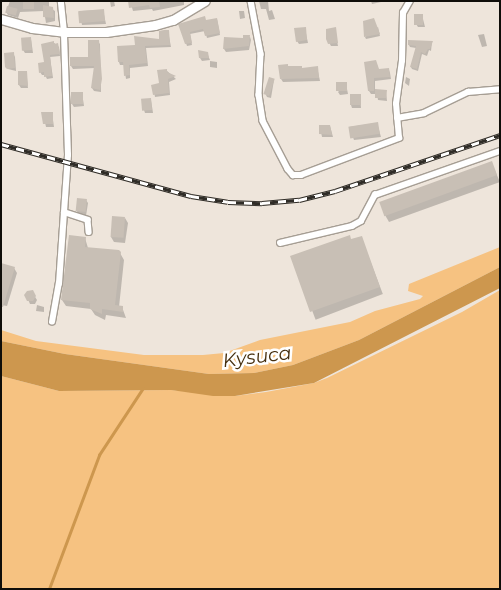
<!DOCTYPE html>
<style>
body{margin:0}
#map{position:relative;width:501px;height:590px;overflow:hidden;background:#eee5db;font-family:Montserrat,sans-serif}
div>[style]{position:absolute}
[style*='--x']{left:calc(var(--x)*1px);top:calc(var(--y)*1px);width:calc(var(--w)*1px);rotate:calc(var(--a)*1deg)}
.green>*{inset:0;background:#f6c281}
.water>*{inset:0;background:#cd974e}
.shadow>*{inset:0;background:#0003;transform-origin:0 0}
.stream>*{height:2.5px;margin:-1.25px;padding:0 1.25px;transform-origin:1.25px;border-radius:1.25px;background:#cd974e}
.building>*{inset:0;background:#c8bfb5;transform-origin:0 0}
.roads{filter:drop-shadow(1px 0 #a69e94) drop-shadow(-1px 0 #a69e94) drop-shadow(0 1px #a69e94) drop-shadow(0 -1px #a69e94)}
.street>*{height:5.5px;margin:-2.75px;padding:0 2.75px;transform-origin:2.75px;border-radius:2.75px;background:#fff}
.secondary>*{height:9px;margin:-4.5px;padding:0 4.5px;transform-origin:4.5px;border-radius:4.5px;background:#fff}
.rail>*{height:4.5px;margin-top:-2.25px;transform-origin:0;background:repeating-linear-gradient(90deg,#fff 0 8px,#2f2c27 0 16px);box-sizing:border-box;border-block:1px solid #2f2c27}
span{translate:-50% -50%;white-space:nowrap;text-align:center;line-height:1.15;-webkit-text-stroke:5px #fff;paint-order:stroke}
.water-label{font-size:19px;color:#462f0f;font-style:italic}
.frame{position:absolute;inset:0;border:2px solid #0f0d09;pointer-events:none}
</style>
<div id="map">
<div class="green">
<i style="clip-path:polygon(500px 247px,500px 267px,359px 340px,293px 365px,254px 373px,209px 374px,65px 354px,1px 341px,1px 330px,36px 341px,144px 355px,203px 355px,224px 353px,260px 340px,350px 322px,375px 311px,420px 299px,423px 296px,408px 291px,409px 284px)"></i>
<i style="clip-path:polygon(500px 290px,500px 589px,1px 589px,1px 376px,59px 391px,171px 390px,235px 396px,266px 392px,314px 383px,327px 378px,462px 312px)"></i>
</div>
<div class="water">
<i style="clip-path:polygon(500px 267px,500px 288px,314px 383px,235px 396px,213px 396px,171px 390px,59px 391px,1px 376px,1px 341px,65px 354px,209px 374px,254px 373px,293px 365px,359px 340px)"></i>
</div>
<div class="shadow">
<i style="clip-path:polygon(10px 1px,49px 1px,49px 7px,55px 11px,55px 21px,46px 23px,44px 11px,20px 12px,18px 18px,8px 15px,6px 12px)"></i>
<i style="clip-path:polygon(110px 1px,114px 1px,115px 6px,111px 7px)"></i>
<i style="clip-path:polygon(130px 1px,184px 1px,184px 5px,153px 11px,152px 9px,133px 11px)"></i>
<i style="clip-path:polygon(259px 1px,268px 1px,269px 11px,272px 10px,275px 19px,269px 20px,266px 9px,261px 9px)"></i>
<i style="clip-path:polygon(371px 1px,380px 1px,381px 2px,372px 4px)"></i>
<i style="clip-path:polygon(103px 10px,106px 24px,82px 25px,79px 11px)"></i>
<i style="clip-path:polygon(239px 11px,244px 11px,245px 18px,240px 19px)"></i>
<i style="clip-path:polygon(422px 15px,425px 27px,418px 27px,416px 24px)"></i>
<i style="clip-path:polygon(217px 19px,220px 35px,207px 38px,205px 31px,190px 34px,192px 45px,187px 46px,180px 25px)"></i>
<i style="clip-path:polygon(378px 27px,380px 36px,366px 39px,365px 37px)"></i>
<i style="clip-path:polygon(305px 29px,308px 43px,299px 44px,297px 41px)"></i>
<i style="clip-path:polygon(335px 29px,338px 46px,331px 46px,327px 39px)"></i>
<i style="clip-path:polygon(168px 31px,171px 47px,146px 48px,148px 66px,130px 68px,130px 78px,126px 79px,124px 65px,120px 65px,119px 62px,136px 46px,160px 40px)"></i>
<i style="clip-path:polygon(484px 34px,487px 46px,482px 47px,478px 35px)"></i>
<i style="clip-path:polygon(250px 37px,251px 40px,249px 50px,226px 52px,224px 49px,225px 38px,244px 39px)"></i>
<i style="clip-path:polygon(31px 39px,33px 53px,25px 53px,23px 50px)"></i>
<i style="clip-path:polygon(53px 42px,59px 47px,60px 56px,50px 57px,53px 78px,47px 79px,45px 75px,42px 75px,40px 72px)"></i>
<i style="clip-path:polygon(98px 42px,100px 44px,101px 92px,94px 91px,92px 88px,95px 68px,73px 69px,71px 66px,89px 58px)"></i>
<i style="clip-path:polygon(432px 42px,431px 51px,429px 50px,427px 56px,422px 54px,418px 71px,412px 69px,411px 67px,416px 48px,410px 47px,409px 45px)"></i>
<i style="clip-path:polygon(13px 53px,15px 57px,16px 71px,8px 69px,6px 66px)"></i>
<i style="clip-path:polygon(207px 53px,210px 60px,202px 61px,200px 58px)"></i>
<i style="clip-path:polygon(210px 61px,217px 62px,217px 68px,210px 67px)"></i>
<i style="clip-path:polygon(377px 65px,379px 71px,389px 70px,390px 73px,391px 79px,375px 81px,375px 90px,386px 91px,387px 101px,378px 100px,377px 94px,371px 94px,369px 91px)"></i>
<i style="clip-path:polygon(317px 67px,320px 81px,283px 82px,281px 79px)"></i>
<i style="clip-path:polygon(166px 70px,176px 79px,169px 82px,170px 95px,155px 97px,153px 86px,161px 84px)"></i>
<i style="clip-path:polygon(26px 72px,28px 88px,21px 88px,19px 85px)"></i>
<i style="clip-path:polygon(406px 77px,410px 79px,409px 86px,405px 83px)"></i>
<i style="clip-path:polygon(274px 80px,271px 98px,267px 97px,266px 95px)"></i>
<i style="clip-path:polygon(346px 84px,348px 94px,340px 95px,338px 92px)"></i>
<i style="clip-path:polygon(82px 93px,84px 106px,74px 107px,72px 104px)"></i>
<i style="clip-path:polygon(360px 95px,361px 108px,352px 108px,351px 105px)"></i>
<i style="clip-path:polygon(151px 100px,153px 113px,145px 113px,144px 110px)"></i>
<i style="clip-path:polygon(43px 113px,52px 113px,54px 127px,46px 127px)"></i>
<i style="clip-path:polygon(377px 123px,381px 137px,354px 140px,349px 127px)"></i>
<i style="clip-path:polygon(320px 126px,330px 126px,333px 137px,322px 137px)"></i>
<i style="clip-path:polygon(491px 162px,500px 182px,389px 222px,385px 215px)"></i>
<i style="clip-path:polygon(86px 200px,88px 203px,86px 216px,78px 214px,77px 211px)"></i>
<i style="clip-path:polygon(125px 218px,128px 223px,125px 243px,114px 242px,111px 237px)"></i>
<i style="left:361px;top:237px;width:61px;height:72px;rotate:69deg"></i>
<i style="clip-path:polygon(85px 238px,88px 248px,120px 253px,124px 260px,119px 307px,122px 307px,126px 318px,106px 315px,105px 320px,95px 315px,91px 309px,66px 306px,62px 300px)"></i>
<i style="clip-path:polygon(14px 268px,17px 273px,7px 306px,1px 305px)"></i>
<i style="clip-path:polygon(32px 292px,37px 300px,35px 304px,30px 304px,26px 295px)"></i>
<i style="clip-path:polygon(37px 305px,44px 307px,44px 312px,36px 311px)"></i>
</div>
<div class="stream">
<i style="--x:49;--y:589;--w:143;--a:-69.5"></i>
<i style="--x:99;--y:455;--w:80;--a:-56.7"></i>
</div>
<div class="building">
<i style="left:23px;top:1px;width:11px;height:8px"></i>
<i style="clip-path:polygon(128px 1px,159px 1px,160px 7px,150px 8px,149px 5px,129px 8px)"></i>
<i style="clip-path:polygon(43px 5px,53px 7px,54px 18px,43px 17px)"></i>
<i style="left:7px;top:6px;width:11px;height:7px;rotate:15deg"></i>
<i style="left:104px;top:9px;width:12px;height:26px;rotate:85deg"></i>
<i style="left:414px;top:14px;width:9px;height:11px"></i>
<i style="clip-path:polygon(205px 16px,206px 20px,217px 18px,220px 33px,205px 36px,203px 29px,190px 32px,192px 43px,185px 44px,178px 24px)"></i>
<i style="clip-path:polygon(374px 18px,380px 34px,364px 37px,363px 21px)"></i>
<i style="clip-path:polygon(306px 27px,307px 40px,296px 42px,294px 28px)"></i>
<i style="clip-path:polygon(336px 27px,338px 43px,328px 44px,326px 39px,326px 29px)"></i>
<i style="clip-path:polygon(164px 30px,169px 30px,170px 45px,145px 46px,147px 63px,129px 65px,130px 75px,124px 76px,123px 62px,118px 62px,117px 46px,135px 45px,134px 36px,159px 39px,159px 31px)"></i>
<i style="clip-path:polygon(243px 35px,250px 35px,249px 46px,223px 49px,224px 37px,243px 38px)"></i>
<i style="left:31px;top:37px;width:13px;height:10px;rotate:86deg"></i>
<i style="clip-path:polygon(88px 40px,99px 40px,102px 79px,100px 90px,91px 88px,94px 66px,70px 66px,70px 57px,88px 57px)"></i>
<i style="clip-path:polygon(408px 40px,433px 41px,430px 49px,428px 49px,425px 54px,421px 52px,417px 69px,410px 67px,416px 46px,408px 45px)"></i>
<i style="clip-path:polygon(54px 41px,54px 44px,58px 43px,60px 54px,50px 55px,52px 76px,44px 77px,44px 72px,39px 73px,38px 63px,44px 62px,41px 44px)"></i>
<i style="clip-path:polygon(198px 50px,208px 52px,209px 58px,199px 58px)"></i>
<i style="clip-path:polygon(14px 52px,15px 68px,7px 69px,5px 67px,4px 53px)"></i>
<i style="clip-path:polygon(376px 60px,379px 69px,389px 68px,390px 77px,374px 78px,374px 91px,368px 91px,364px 62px)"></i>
<i style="clip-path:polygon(288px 64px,288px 66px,302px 66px,302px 68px,318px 66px,319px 78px,280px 79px,278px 65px)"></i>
<i style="clip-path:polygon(167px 69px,167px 72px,176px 76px,168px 79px,169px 93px,153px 95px,151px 85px,159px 83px,157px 70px)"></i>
<i style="clip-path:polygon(18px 71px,27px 71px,28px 86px,18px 85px)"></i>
<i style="left:269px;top:77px;width:6px;height:18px;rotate:18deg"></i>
<i style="left:347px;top:82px;width:9px;height:11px;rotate:90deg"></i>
<i style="clip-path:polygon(375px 89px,387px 90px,386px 98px,375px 98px)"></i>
<i style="left:71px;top:92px;width:12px;height:12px"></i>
<i style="left:350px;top:94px;width:11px;height:11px"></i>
<i style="left:151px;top:98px;width:12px;height:10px;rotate:85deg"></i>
<i style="clip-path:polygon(41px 112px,53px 112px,53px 124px,43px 124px)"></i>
<i style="left:378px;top:122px;width:12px;height:30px;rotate:81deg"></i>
<i style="clip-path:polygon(319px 125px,330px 125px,332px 135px,319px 134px)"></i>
<i style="left:492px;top:161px;width:15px;height:120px;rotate:70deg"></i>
<i style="left:77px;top:198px;width:10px;height:13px;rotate:6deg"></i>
<i style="left:112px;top:216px;width:13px;height:21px;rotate:4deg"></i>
<i style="clip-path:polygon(69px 235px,86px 237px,85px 247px,119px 250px,121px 252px,115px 305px,123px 306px,123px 312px,102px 309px,102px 314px,90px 309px,90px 303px,61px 300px)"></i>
<i style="clip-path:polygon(350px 235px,351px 239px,362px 236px,380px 287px,310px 312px,290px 256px)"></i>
<i style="clip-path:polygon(1px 263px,15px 267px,3px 307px,1px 307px)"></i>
<i style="clip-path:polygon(33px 290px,36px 296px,33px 301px,27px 301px,24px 295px,27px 291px)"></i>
</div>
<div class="roads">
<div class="street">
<i style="--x:251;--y:1;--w:54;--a:79.3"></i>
<i style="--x:261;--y:54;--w:41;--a:92.8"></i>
<i style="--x:259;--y:95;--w:26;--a:81"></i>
<i style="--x:263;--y:121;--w:54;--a:62.5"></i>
<i style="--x:288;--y:169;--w:8;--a:50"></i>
<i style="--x:293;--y:175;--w:8;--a:0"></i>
<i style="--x:301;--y:175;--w:105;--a:-20.7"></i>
<i style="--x:399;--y:138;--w:34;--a:-95"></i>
<i style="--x:396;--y:104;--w:43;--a:-82.1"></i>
<i style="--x:402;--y:61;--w:48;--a:-88.8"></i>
<i style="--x:403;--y:13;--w:14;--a:-60"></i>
<i style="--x:397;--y:118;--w:27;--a:-10"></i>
<i style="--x:424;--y:113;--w:49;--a:-25.5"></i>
<i style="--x:468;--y:92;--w:32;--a:-5"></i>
<i style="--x:64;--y:212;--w:25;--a:18"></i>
<i style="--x:88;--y:220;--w:12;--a:85"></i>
<i style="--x:280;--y:243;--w:74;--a:-13.3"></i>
<i style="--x:352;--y:226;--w:10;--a:-29"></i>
<i style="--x:361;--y:221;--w:30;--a:-62"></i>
<i style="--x:375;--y:195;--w:133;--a:-19.4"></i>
<i style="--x:52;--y:322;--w:39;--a:-80"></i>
<i style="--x:59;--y:284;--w:129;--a:-86"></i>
<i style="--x:68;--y:155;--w:123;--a:-91.9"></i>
<i style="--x:64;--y:32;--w:31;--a:-96"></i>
</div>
<div class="secondary">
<i style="--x:1;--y:19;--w:32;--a:16"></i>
<i style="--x:32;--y:28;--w:32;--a:7"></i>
<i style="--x:64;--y:32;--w:42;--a:0"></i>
<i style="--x:106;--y:32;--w:49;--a:-8.1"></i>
<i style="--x:155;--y:25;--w:19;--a:-16"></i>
<i style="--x:173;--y:20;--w:37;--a:-31"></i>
</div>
</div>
<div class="rail">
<i style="--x:1;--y:144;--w:197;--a:15.3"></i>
<i style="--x:191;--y:196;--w:37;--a:9"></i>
<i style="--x:228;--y:202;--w:34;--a:2"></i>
<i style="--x:262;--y:203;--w:37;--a:-5"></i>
<i style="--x:299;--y:200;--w:37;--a:-14"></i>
<i style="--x:335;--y:191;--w:174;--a:-18.7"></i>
</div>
<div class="water-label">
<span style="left:257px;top:357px;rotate:-7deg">Kysuca</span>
</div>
<div class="frame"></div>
</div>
